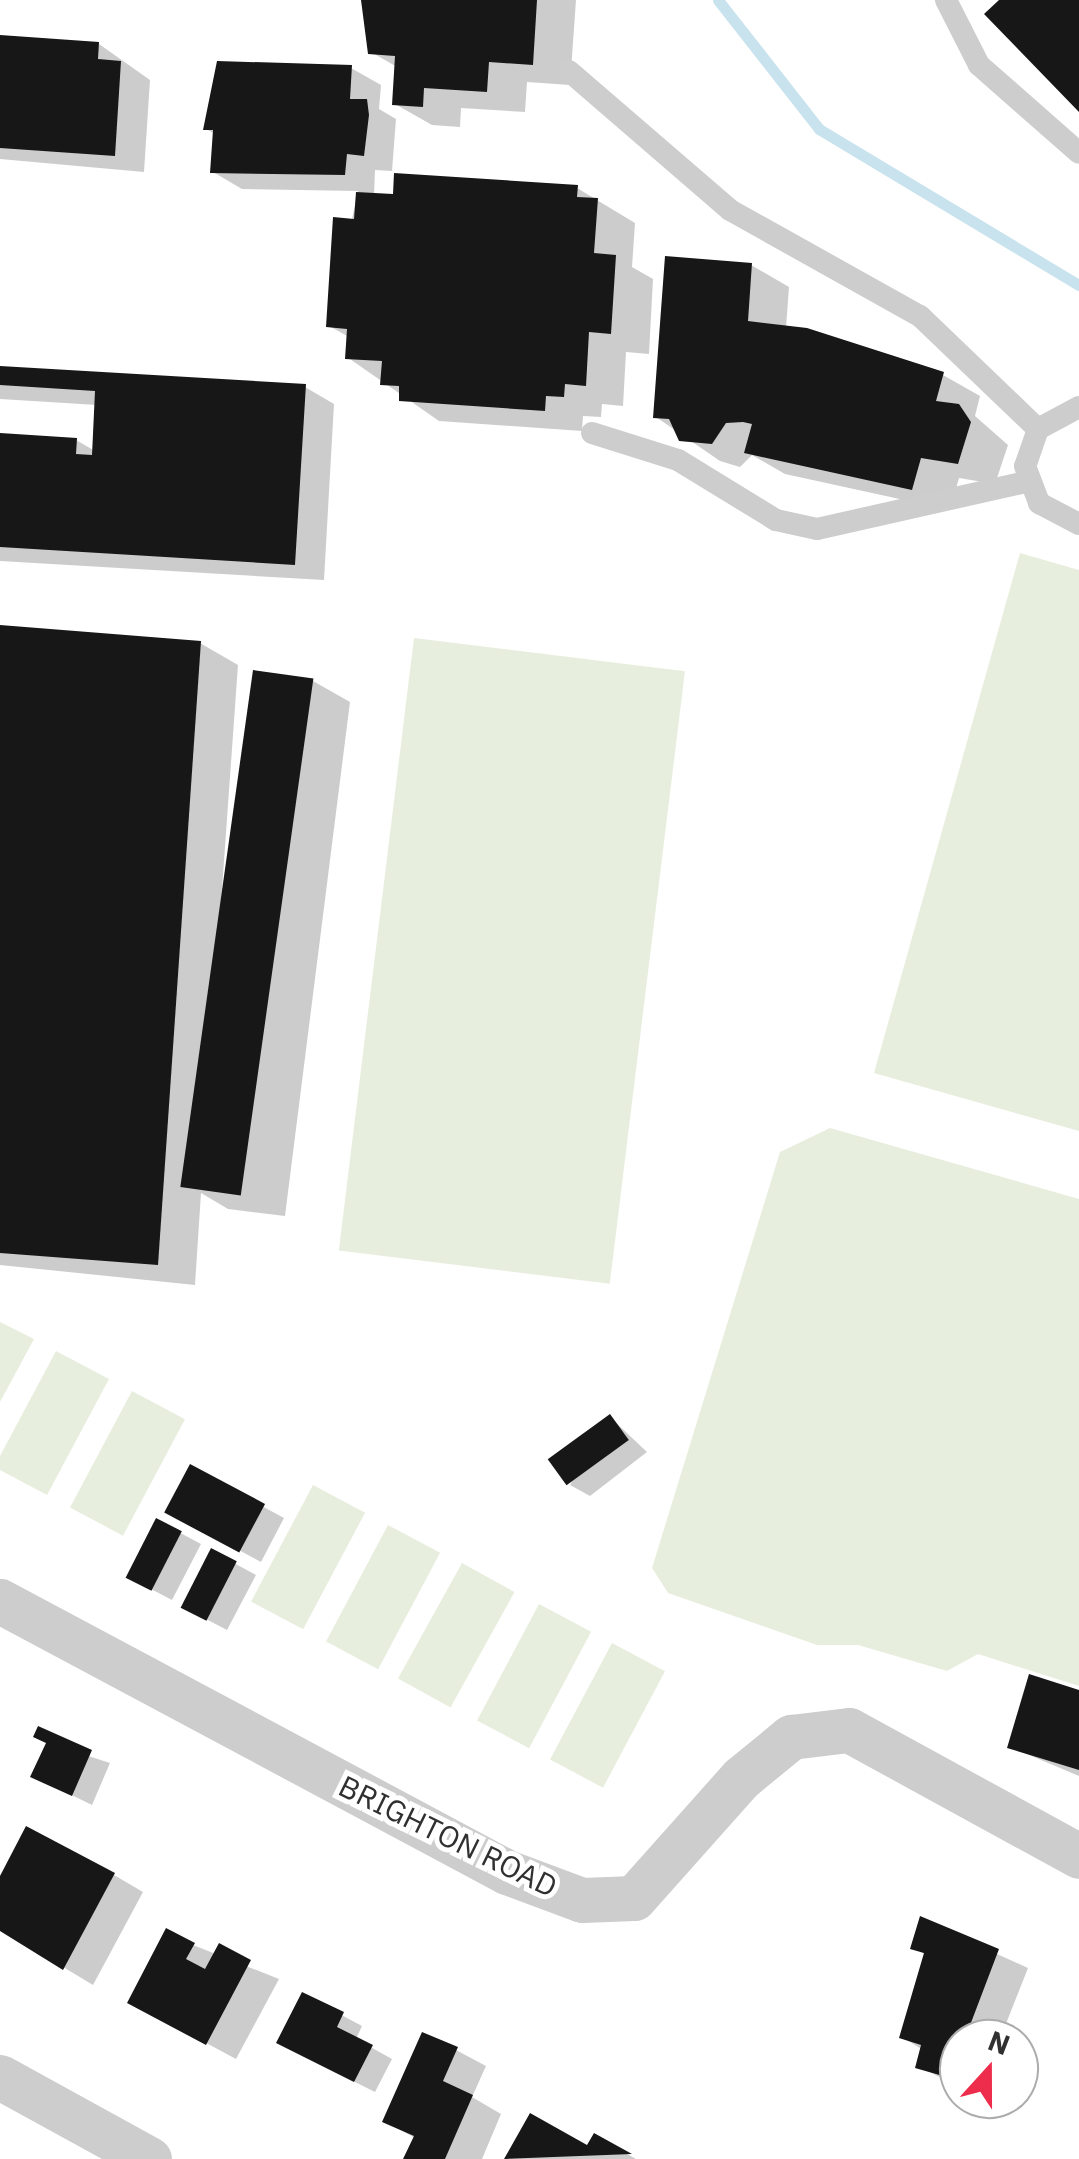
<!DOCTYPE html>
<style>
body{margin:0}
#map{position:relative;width:1079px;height:2159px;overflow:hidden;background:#fff;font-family:"IBM Plex Sans",sans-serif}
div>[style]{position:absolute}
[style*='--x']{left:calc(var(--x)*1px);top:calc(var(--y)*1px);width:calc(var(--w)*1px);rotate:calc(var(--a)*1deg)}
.green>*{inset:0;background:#e8eede;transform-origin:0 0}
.shadow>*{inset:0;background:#0003}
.stream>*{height:11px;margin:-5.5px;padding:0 5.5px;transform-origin:5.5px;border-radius:5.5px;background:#c9e3ee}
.building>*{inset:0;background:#171717;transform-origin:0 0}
.service>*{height:22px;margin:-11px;padding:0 11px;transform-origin:11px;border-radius:11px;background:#cdcdcd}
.minor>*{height:45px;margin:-22.5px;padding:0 22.5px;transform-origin:22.5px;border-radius:22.5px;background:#cdcdcd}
span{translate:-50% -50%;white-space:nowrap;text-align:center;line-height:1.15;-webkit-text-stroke:10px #fff;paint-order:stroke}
.street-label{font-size:30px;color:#303030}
.north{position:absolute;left:939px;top:2019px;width:100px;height:100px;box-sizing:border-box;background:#fff;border:2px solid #acacac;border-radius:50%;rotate:21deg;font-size:28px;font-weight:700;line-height:40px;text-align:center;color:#303030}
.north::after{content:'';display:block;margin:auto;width:35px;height:45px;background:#ee2c4b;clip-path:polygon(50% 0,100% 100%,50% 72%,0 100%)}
</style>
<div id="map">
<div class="green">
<i style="clip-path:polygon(1020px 553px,1079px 570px,1079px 1131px,874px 1073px)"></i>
<i style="left:414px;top:638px;width:273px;height:617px;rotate:7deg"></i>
<i style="clip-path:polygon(830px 1128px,1079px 1199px,1079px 1686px,978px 1654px,947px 1671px,858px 1645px,817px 1645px,668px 1593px,652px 1568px,780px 1152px)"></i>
<i style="clip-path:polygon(0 1322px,34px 1339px,0 1402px)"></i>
<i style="clip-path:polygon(56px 1351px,109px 1379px,47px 1495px,0 1470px,0 1456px)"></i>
<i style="left:132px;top:1391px;width:60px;height:132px;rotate:28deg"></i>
<i style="left:313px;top:1485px;width:59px;height:132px;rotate:28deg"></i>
<i style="left:388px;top:1525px;width:59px;height:132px;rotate:28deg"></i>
<i style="left:462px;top:1563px;width:60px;height:132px;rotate:29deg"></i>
<i style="left:539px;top:1604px;width:59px;height:132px;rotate:28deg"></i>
<i style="left:612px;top:1643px;width:60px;height:132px;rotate:28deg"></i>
</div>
<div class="shadow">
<i style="clip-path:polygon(364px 0,576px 0,570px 85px,527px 82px,525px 112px,461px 108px,460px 127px,432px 125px,395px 104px,397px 67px,371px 52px)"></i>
<i style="clip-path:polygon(99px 44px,150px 80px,144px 172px,0 159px,0 55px)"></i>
<i style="clip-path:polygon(351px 68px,381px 85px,379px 109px,396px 119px,392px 171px,375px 170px,374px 196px,577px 188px,635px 223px,632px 267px,653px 279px,649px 354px,626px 352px,623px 406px,602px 404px,601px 417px,583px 416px,582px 431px,439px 421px,347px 357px,349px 337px,329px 326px,358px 191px,242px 189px,213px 172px,215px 134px,206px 129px)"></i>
<i style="clip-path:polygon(751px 265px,789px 287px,786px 328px,943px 375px,980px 396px,975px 416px,1008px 445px,995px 484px,959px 478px,950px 510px,785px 474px,752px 455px,740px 467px,720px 461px,656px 417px)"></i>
<i style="clip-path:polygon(0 368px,305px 387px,334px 404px,324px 580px,0 561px,0 436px,76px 440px,95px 451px,97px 405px,0 399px)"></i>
<i style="clip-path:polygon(0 627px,200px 643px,238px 665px,220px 917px,313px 681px,350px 702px,285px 1216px,228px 1209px,201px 1193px,195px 1285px,0 1265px)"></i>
<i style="clip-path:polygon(610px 1417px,647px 1452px,590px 1496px,570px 1485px)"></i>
<i style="clip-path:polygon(191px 1468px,284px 1518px,261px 1562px,188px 1523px)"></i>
<i style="clip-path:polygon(158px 1521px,201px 1544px,172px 1600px,149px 1588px)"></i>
<i style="clip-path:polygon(212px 1551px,256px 1575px,227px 1630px,204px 1618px)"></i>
<i style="clip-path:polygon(1079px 1692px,1079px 1776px,1010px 1747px)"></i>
<i style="clip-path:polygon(48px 1743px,110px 1763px,92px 1805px,33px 1776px)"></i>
<i style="clip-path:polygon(114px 1875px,143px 1892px,93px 1985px,0 1929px,0 1881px)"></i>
<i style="clip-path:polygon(922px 1920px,1028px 1968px,1000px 2039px,959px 2039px,959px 2087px,918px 2066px,923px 2050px,902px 2037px,926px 1955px,913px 1947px)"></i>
<i style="clip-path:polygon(193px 1945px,279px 1979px,236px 2059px,130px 2002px)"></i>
<i style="clip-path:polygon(304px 1995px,362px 2026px,356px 2039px,392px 2059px,375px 2092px,299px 2054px)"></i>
<i style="clip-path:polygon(456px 2050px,486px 2066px,472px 2097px,501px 2114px,482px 2159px,406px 2159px,415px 2138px,385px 2121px)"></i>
<i style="clip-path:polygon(531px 2116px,588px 2148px,595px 2136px,636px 2159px,506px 2159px)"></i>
</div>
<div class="stream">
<i style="--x:718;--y:0;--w:164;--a:51.9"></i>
<i style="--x:819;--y:129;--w:303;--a:31"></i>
</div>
<div class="building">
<i style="clip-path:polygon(361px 0,537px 0,533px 65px,489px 62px,487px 92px,424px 88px,423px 107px,392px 105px,395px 56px,368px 54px)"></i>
<i style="clip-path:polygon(999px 0,1079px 0,1079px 112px,984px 14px)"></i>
<i style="clip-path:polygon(0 35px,99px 42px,98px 59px,121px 61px,115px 156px,0 148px)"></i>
<i style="clip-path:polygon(217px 61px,352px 65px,350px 99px,367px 99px,369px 115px,364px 156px,347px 154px,345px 175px,210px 173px,213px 130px,203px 130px)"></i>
<i style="clip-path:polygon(394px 173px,578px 185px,577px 197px,598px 198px,594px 253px,616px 255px,611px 334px,589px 332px,586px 386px,565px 384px,564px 397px,546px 396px,545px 411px,399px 401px,399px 386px,380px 385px,382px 361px,345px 359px,347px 329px,326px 327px,333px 217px,354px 219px,356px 192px,393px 194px)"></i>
<i style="clip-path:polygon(665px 256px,752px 263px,748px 321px,807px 328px,944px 372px,936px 401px,959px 404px,971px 422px,958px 464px,921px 458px,912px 490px,744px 453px,752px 424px,743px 422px,726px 423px,712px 444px,679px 441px,669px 419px,653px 418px)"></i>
<i style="clip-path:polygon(0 366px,306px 384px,295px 565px,0 547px,0 433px,77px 438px,76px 454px,92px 455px,95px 391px,0 385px)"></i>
<i style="clip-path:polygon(0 625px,201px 641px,158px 1265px,0 1253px)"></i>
<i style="left:253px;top:670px;width:61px;height:522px;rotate:8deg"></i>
<i style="left:610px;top:1414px;width:32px;height:77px;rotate:54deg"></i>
<i style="left:190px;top:1464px;width:85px;height:55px;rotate:28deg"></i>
<i style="left:156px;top:1518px;width:29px;height:67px;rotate:27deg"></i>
<i style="left:211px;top:1548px;width:29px;height:67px;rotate:27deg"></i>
<i style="clip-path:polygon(1029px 1674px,1079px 1690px,1079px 1770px,1007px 1748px)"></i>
<i style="clip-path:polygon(38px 1726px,92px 1750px,72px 1796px,30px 1777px,46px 1743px,33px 1737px)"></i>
<i style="clip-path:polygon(26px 1826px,115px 1873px,63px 1970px,0 1931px,0 1876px)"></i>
<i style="clip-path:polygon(920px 1916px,999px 1949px,950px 2078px,915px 2068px,921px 2045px,899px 2038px,924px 1953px,910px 1949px)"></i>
<i style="clip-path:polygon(166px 1928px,195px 1943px,186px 1959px,205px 1969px,219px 1943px,251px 1960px,206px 2045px,127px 2003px)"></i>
<i style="clip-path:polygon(302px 1992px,344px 2012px,337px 2027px,373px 2045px,354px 2082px,276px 2043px)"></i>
<i style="clip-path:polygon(422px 2032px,458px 2047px,443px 2081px,473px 2095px,445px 2159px,403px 2159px,414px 2136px,382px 2122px)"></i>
<i style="clip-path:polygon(530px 2113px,587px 2145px,594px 2133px,632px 2154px,504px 2159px)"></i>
</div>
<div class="service">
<i style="--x:946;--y:0;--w:73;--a:63.1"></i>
<i style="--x:979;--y:65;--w:133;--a:41.3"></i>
<i style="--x:569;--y:71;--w:213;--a:40.8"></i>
<i style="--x:730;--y:210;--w:218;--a:29.2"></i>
<i style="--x:920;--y:316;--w:163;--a:43.8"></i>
<i style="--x:1079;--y:407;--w:47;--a:151.8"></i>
<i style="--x:1038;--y:429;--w:39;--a:109"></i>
<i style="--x:1025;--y:466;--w:40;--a:69"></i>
<i style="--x:1039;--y:503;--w:45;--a:27.7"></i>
<i style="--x:592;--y:433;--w:90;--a:17.4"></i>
<i style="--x:678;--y:460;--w:115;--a:31.5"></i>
<i style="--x:776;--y:520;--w:42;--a:12.4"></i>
<i style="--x:817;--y:529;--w:213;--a:-12.7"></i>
</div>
<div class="minor">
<i style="--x:0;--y:1601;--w:575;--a:28.13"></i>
<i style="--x:507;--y:1872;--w:80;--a:20.5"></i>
<i style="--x:582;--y:1900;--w:52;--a:-2.2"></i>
<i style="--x:634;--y:1898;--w:161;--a:-48.3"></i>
<i style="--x:741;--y:1778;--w:65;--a:-39.4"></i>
<i style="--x:791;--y:1737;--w:58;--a:-6.9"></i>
<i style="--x:849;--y:1730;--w:262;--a:28.7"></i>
<i style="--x:0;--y:2077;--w:170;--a:28.8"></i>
</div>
<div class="street-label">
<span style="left:448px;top:1836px;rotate:26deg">BRIGHTON ROAD</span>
</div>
<div class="north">N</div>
</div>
